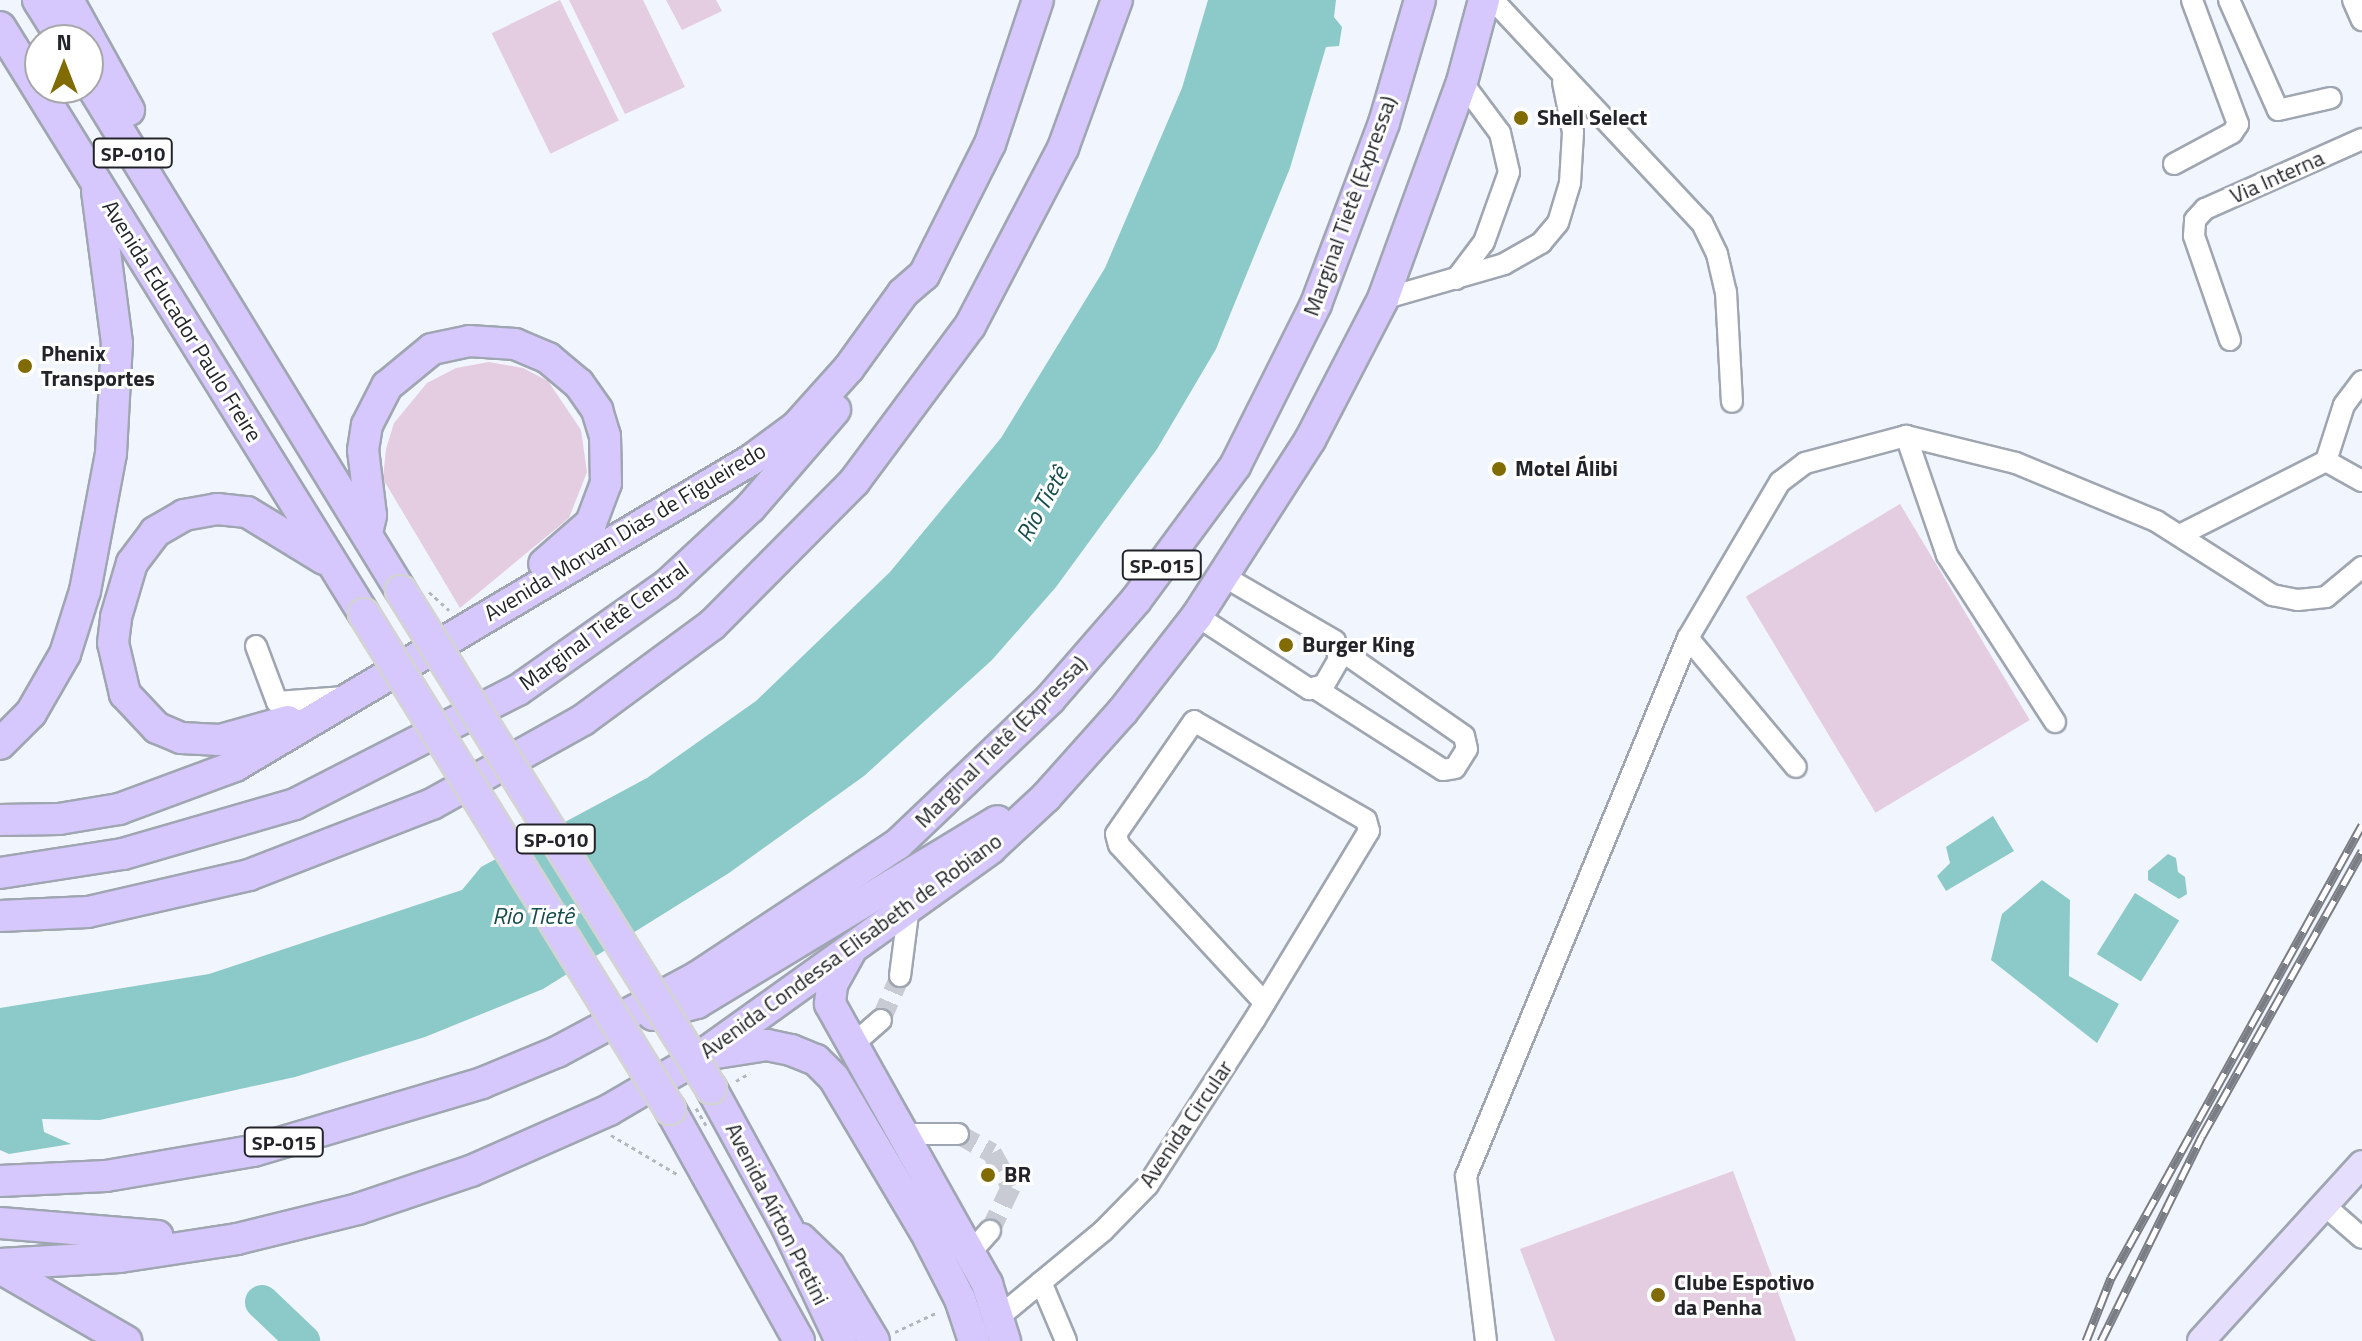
<!DOCTYPE html>
<meta charset="utf-8">
<style>
body{margin:0}
#map{position:relative;width:2362px;height:1341px;overflow:hidden;background:#f1f5fd;font-family:"Titillium Web",sans-serif}
div>[style]{position:absolute}
[style*='--x']{left:calc(var(--x)*1px);top:calc(var(--y)*1px);width:calc(var(--w)*1px);rotate:calc(var(--a)*1deg)}
.green>*{inset:0;background:#e4cce1;transform-origin:0 0}
.water>*{inset:0;background:#8cc9c9;transform-origin:0 0}
.river>*{height:34px;margin:-17px;padding:0 17px;transform-origin:17px;border-radius:17px;background:#8cc9c9}
.minor-tunnel>*{height:20px;margin-top:-10px;transform-origin:0;background:repeating-linear-gradient(90deg,#c8cbd3 0 20px,transparent 0 30px)}
.path>*{height:3px;margin-top:-1.5px;transform-origin:0;background:repeating-linear-gradient(90deg,#b2b6bd 0 4px,transparent 0 8px)}
.roads{filter:drop-shadow(2px 0 #9fa6b1) drop-shadow(-2px 0 #9fa6b1) drop-shadow(0 2px #9fa6b1) drop-shadow(0 -2px #9fa6b1)}
.minor>*{height:20px;margin:-10px;padding:0 10px;transform-origin:10px;border-radius:10px;background:#fff}
.major>*{height:26px;margin:-13px;padding:0 13px;transform-origin:13px;border-radius:13px;background:#e6defd}
.highway>*{height:30px;margin:-15px;padding:0 15px;transform-origin:15px;border-radius:15px;background:#d6c8fc}
.rail>*{height:9px;margin-top:-4.5px;transform-origin:0;background:repeating-linear-gradient(90deg,#fff 0 18px,#7b7d84 0 36px);box-sizing:border-box;border-block:2px solid #7b7d84}
.path-bridge>*{height:3px;margin-top:-1.5px;transform-origin:0;background:repeating-linear-gradient(90deg,#b2b6bd 0 4px,transparent 0 8px)}
.bridges{filter:drop-shadow(2px 0 #d3d3d4) drop-shadow(-2px 0 #d3d3d4) drop-shadow(0 2px #d3d3d4) drop-shadow(0 -2px #d3d3d4)}
.highway-bridge>*{height:30px;margin:-15px;padding:0 15px;transform-origin:15px;border-radius:15px;background:#d6c8fc}
.dots>*{width:22px;height:22px;translate:-50% -50%;box-sizing:border-box;border:4px solid #fff;border-radius:50%}
span{translate:-50% -50%;white-space:nowrap;text-align:center;line-height:1.15;-webkit-text-stroke:6px #fff;paint-order:stroke}
.shield-label span{padding:2px 6px;background:#fff;border:2px solid;border-radius:6px;-webkit-text-stroke-width:0}
.shield-label{font-size:20px;color:#222429;font-weight:700}
.poi-label{font-size:22px;color:#222429;font-weight:700}
.left{translate:0 -50%;text-align:left}
.street-label{font-size:22px;color:#222429}
.water-label{font-size:24px;color:#174d4d;font-style:italic}
.north{position:absolute;left:24px;top:24px;width:80px;height:80px;box-sizing:border-box;background:#fff;border:2px solid #a7a7a9;border-radius:50%;rotate:0deg;font-size:22px;font-weight:700;line-height:32px;text-align:center;color:#222429}
.north::after{content:'';display:block;margin:auto;width:28px;height:36px;background:#806b04;clip-path:polygon(50% 0,100% 100%,50% 72%,0 100%)}
</style>
<div id="map">
<div class="green">
<i style="left:560px;top:0;width:134px;height:76px;rotate:64deg"></i>
<i style="clip-path:polygon(569px 0,643px 0,685px 87px,625px 114px)"></i>
<i style="clip-path:polygon(666px 0,716px 0,722px 11px,682px 30px)"></i>
<i style="clip-path:polygon(489px 362px,523px 368px,548px 381px,581px 430px,587px 472px,569px 518px,460px 608px,383px 479px,386px 449px,394px 423px,427px 383px,456px 368px)"></i>
<i style="left:1900px;top:504px;width:252px;height:180px;rotate:59deg"></i>
<i style="clip-path:polygon(1733px 1171px,1796px 1341px,1555px 1341px,1520px 1249px)"></i>
</div>
<div class="water">
<i style="clip-path:polygon(1208px 0,1336px 0,1334px 17px,1342px 27px,1339px 46px,1326px 47px,1290px 168px,1216px 349px,1157px 449px,1056px 587px,992px 660px,864px 776px,729px 873px,543px 989px,425px 1037px,295px 1077px,100px 1120px,42px 1119px,44px 1132px,71px 1144px,9px 1154px,0 1150px,0 1008px,209px 974px,462px 890px,481px 867px,647px 778px,756px 701px,890px 572px,1001px 438px,1105px 268px,1182px 88px)"></i>
<i style="clip-path:polygon(1993px 816px,2014px 851px,1946px 891px,1937px 876px,1950px 863px,1946px 847px)"></i>
<i style="clip-path:polygon(2168px 854px,2176px 858px,2178px 872px,2185px 877px,2187px 894px,2179px 899px,2148px 880px,2148px 871px)"></i>
<i style="clip-path:polygon(2042px 880px,2070px 900px,2069px 976px,2119px 1004px,2097px 1043px,1991px 960px,2002px 914px)"></i>
<i style="left:2135px;top:893px;width:52px;height:72px;rotate:32deg"></i>
</div>
<div class="river">
<i style="--x:262;--y:1302;--w:57;--a:43.6"></i>
</div>
<div class="minor-tunnel">
<i style="--x:881;--y:1020;--w:48;--a:-66.6"></i>
<i style="--x:958;--y:1134;--w:39;--a:29"></i>
<i style="--x:992;--y:1153;--w:39;--a:61"></i>
<i style="--x:1011;--y:1187;--w:49;--a:115.5"></i>
</div>
<div class="path">
<i style="--x:429;--y:592;--w:27;--a:42"></i>
<i style="--x:736;--y:1081;--w:16;--a:-30"></i>
<i style="--x:611;--y:1135;--w:77;--a:30.6"></i>
<i style="--x:895;--y:1332;--w:47;--a:-24.9"></i>
</div>
<div class="roads">
<div class="minor">
<i style="--x:1493;--y:0;--w:306;--a:46.9"></i>
<i style="--x:1702;--y:223;--w:34;--a:64"></i>
<i style="--x:1717;--y:254;--w:39;--a:77"></i>
<i style="--x:1726;--y:292;--w:110;--a:86.9"></i>
<i style="--x:2229;--y:0;--w:120;--a:66"></i>
<i style="--x:2278;--y:110;--w:54;--a:-12.8"></i>
<i style="--x:2353;--y:0;--w:22;--a:66"></i>
<i style="--x:2174;--y:164;--w:66;--a:-28.1"></i>
<i style="--x:2232;--y:133;--w:11;--a:-56"></i>
<i style="--x:2238;--y:124;--w:132;--a:-110.4"></i>
<i style="--x:1456;--y:279;--w:46;--a:-52.9"></i>
<i style="--x:1484;--y:242;--w:74;--a:-70.3"></i>
<i style="--x:1509;--y:172;--w:40;--a:-103"></i>
<i style="--x:1500;--y:133;--w:64;--a:-126.7"></i>
<i style="--x:1383;--y:299;--w:126;--a:-16.1"></i>
<i style="--x:1504;--y:264;--w:43;--a:-29.6"></i>
<i style="--x:1541;--y:243;--w:26;--a:-50"></i>
<i style="--x:1558;--y:223;--w:42;--a:-73.3"></i>
<i style="--x:1570;--y:183;--w:51;--a:-86.6"></i>
<i style="--x:1573;--y:132;--w:51;--a:-101.3"></i>
<i style="--x:2230;--y:340;--w:110;--a:-109.1"></i>
<i style="--x:2194;--y:236;--w:16;--a:-86"></i>
<i style="--x:2195;--y:220;--w:15;--a:-48"></i>
<i style="--x:2205;--y:209;--w:172;--a:-24"></i>
<i style="--x:1906;--y:436;--w:126;--a:71"></i>
<i style="--x:1947;--y:555;--w:199;--a:57.1"></i>
<i style="--x:2326;--y:461;--w:59;--a:-72.2"></i>
<i style="--x:2344;--y:405;--w:30;--a:-53"></i>
<i style="--x:2180;--y:535;--w:164;--a:-26.9"></i>
<i style="--x:2326;--y:461;--w:41;--a:29.1"></i>
<i style="--x:1197;--y:616;--w:134;--a:33.1"></i>
<i style="--x:1309;--y:689;--w:16;--a:-15"></i>
<i style="--x:1324;--y:685;--w:30;--a:-60"></i>
<i style="--x:1339;--y:659;--w:18;--a:-103"></i>
<i style="--x:1335;--y:641;--w:127;--a:-149.8"></i>
<i style="--x:1688;--y:638;--w:168;--a:50.1"></i>
<i style="--x:256;--y:646;--w:60;--a:69.4"></i>
<i style="--x:277;--y:702;--w:68;--a:-4.2"></i>
<i style="--x:1318;--y:690;--w:148;--a:32.6"></i>
<i style="--x:1443;--y:770;--w:12;--a:-9"></i>
<i style="--x:1455;--y:768;--w:22;--a:-58"></i>
<i style="--x:1467;--y:749;--w:13;--a:-103"></i>
<i style="--x:1464;--y:736;--w:152;--a:-145.2"></i>
<i style="--x:900;--y:976;--w:71;--a:-82.7"></i>
<i style="--x:850;--y:1047;--w:41;--a:-41.1"></i>
<i style="--x:907;--y:1134;--w:51;--a:0"></i>
<i style="--x:2324;--y:1205;--w:50;--a:41"></i>
<i style="--x:970;--y:1253;--w:30;--a:-48"></i>
<i style="--x:1041;--y:1282;--w:64;--a:67"></i>
<i style="--x:999;--y:1317;--w:135;--a:-39.6"></i>
<i style="--x:1103;--y:1231;--w:64;--a:-45.6"></i>
<i style="--x:1148;--y:1185;--w:197;--a:-57.2"></i>
<i style="--x:1255;--y:1019;--w:220;--a:-58.8"></i>
<i style="--x:1369;--y:831;--w:11;--a:-105"></i>
<i style="--x:1366;--y:820;--w:198;--a:-150.1"></i>
<i style="--x:1194;--y:721;--w:137;--a:124.6"></i>
<i style="--x:1116;--y:834;--w:11;--a:75"></i>
<i style="--x:1119;--y:845;--w:215;--a:47.3"></i>
<i style="--x:1486;--y:1341;--w:166;--a:-96.9"></i>
<i style="--x:1466;--y:1176;--w:582;--a:-67.58"></i>
<i style="--x:1688;--y:638;--w:181;--a:-59.5"></i>
<i style="--x:1780;--y:482;--w:31;--a:-37"></i>
<i style="--x:1805;--y:463;--w:105;--a:-15"></i>
<i style="--x:1906;--y:436;--w:113;--a:13.8"></i>
<i style="--x:2016;--y:463;--w:152;--a:22.5"></i>
<i style="--x:2156;--y:521;--w:138;--a:32.5"></i>
<i style="--x:2272;--y:595;--w:26;--a:11"></i>
<i style="--x:2298;--y:600;--w:28;--a:-6"></i>
<i style="--x:2326;--y:597;--w:47;--a:-39.8"></i>
</div>
<div class="major">
<i style="--x:2201;--y:1341;--w:239;--a:-47.7"></i>
</div>
<div class="highway">
<i style="--x:38;--y:0;--w:47;--a:58"></i>
<i style="--x:68;--y:0;--w:126;--a:61"></i>
<i style="--x:0;--y:27;--w:691;--a:58.2"></i>
<i style="--x:88;--y:80;--w:599;--a:58.51"></i>
<i style="--x:367;--y:533;--w:18;--a:-77"></i>
<i style="--x:371;--y:515;--w:65;--a:-97"></i>
<i style="--x:363;--y:450;--w:25;--a:-81"></i>
<i style="--x:367;--y:425;--w:44;--a:-62.9"></i>
<i style="--x:387;--y:386;--w:58;--a:-39.4"></i>
<i style="--x:432;--y:349;--w:38;--a:-12"></i>
<i style="--x:469;--y:341;--w:46;--a:3.7"></i>
<i style="--x:515;--y:344;--w:36;--a:23"></i>
<i style="--x:548;--y:358;--w:40;--a:40"></i>
<i style="--x:579;--y:384;--w:32;--a:55"></i>
<i style="--x:597;--y:410;--w:27;--a:73"></i>
<i style="--x:605;--y:436;--w:47;--a:88.8"></i>
<i style="--x:606;--y:483;--w:43;--a:110.6"></i>
<i style="--x:591;--y:523;--w:62;--a:138.9"></i>
<i style="--x:288;--y:721;--w:71;--a:164.4"></i>
<i style="--x:220;--y:740;--w:39;--a:-177"></i>
<i style="--x:181;--y:738;--w:26;--a:-157"></i>
<i style="--x:157;--y:728;--w:47;--a:-133.3"></i>
<i style="--x:125;--y:694;--w:52;--a:-103.2"></i>
<i style="--x:113;--y:643;--w:26;--a:-83"></i>
<i style="--x:116;--y:617;--w:56;--a:-73.5"></i>
<i style="--x:132;--y:563;--w:39;--a:-53"></i>
<i style="--x:155;--y:532;--w:34;--a:-30"></i>
<i style="--x:184;--y:515;--w:34;--a:-10"></i>
<i style="--x:217;--y:509;--w:30;--a:6"></i>
<i style="--x:247;--y:512;--w:90;--a:31.4"></i>
<i style="--x:0;--y:744;--w:44;--a:-45"></i>
<i style="--x:31;--y:713;--w:68;--a:-60"></i>
<i style="--x:65;--y:654;--w:66;--a:-72.4"></i>
<i style="--x:85;--y:591;--w:140;--a:-79.3"></i>
<i style="--x:111;--y:453;--w:110;--a:-86.9"></i>
<i style="--x:117;--y:343;--w:153;--a:-97.5"></i>
<i style="--x:0;--y:820;--w:59;--a:-1"></i>
<i style="--x:59;--y:819;--w:61;--a:-9.5"></i>
<i style="--x:119;--y:809;--w:124;--a:-20.3"></i>
<i style="--x:235;--y:766;--w:600;--a:-30.67"></i>
<i style="--x:751;--y:460;--w:56;--a:-36.3"></i>
<i style="--x:796;--y:427;--w:79;--a:-48.1"></i>
<i style="--x:849;--y:368;--w:92;--a:-54.2"></i>
<i style="--x:903;--y:293;--w:28;--a:-41"></i>
<i style="--x:924;--y:275;--w:147;--a:-63.3"></i>
<i style="--x:990;--y:144;--w:152;--a:-71.6"></i>
<i style="--x:0;--y:873;--w:124;--a:-8.8"></i>
<i style="--x:123;--y:854;--w:179;--a:-16.2"></i>
<i style="--x:295;--y:804;--w:250;--a:-27.1"></i>
<i style="--x:518;--y:690;--w:182;--a:-35.2"></i>
<i style="--x:667;--y:585;--w:113;--a:-42.9"></i>
<i style="--x:750;--y:508;--w:130;--a:-49.1"></i>
<i style="--x:0;--y:916;--w:88;--a:-2.6"></i>
<i style="--x:88;--y:912;--w:165;--a:-12.9"></i>
<i style="--x:249;--y:875;--w:196;--a:-21.2"></i>
<i style="--x:432;--y:804;--w:173;--a:-29.1"></i>
<i style="--x:583;--y:720;--w:160;--a:-36.4"></i>
<i style="--x:712;--y:625;--w:202;--a:-45.2"></i>
<i style="--x:854;--y:482;--w:194;--a:-53.4"></i>
<i style="--x:970;--y:326;--w:201;--a:-62.4"></i>
<i style="--x:1063;--y:148;--w:158;--a:-70"></i>
<i style="--x:850;--y:952;--w:38;--a:119"></i>
<i style="--x:832;--y:985;--w:19;--a:96"></i>
<i style="--x:830;--y:1004;--w:321;--a:60.7"></i>
<i style="--x:987;--y:1284;--w:60;--a:72.5"></i>
<i style="--x:653;--y:1015;--w:46;--a:-15.3"></i>
<i style="--x:697;--y:1003;--w:351;--a:-31.2"></i>
<i style="--x:710;--y:1054;--w:58;--a:-9"></i>
<i style="--x:767;--y:1045;--w:25;--a:12"></i>
<i style="--x:791;--y:1050;--w:27;--a:22"></i>
<i style="--x:816;--y:1060;--w:25;--a:45"></i>
<i style="--x:834;--y:1078;--w:178;--a:59.3"></i>
<i style="--x:925;--y:1231;--w:76;--a:62.8"></i>
<i style="--x:960;--y:1299;--w:44;--a:71.6"></i>
<i style="--x:711;--y:1088;--w:158;--a:61.3"></i>
<i style="--x:787;--y:1227;--w:126;--a:64.7"></i>
<i style="--x:670;--y:1109;--w:265;--a:60.9"></i>
<i style="--x:0;--y:1181;--w:106;--a:-2.7"></i>
<i style="--x:106;--y:1176;--w:149;--a:-9.7"></i>
<i style="--x:253;--y:1151;--w:239;--a:-16.5"></i>
<i style="--x:482;--y:1083;--w:81;--a:-22.5"></i>
<i style="--x:557;--y:1052;--w:159;--a:-28.2"></i>
<i style="--x:697;--y:977;--w:241;--a:-33.5"></i>
<i style="--x:898;--y:844;--w:210;--a:-43.6"></i>
<i style="--x:1050;--y:699;--w:131;--a:-49"></i>
<i style="--x:1136;--y:600;--w:167;--a:-53.5"></i>
<i style="--x:1235;--y:466;--w:181;--a:-63.4"></i>
<i style="--x:1316;--y:304;--w:193;--a:-69.4"></i>
<i style="--x:1384;--y:123;--w:128;--a:-73.7"></i>
<i style="--x:0;--y:1223;--w:158;--a:4.7"></i>
<i style="--x:801;--y:1239;--w:39;--a:44"></i>
<i style="--x:829;--y:1266;--w:87;--a:59"></i>
<i style="--x:0;--y:1264;--w:120;--a:-3.3"></i>
<i style="--x:120;--y:1257;--w:118;--a:-8.7"></i>
<i style="--x:237;--y:1239;--w:125;--a:-13.9"></i>
<i style="--x:358;--y:1209;--w:119;--a:-18.6"></i>
<i style="--x:471;--y:1171;--w:151;--a:-23.8"></i>
<i style="--x:609;--y:1110;--w:107;--a:-30.4"></i>
<i style="--x:701;--y:1056;--w:357;--a:-35.6"></i>
<i style="--x:991;--y:848;--w:75;--a:-42.8"></i>
<i style="--x:1046;--y:797;--w:115;--a:-48.2"></i>
<i style="--x:1123;--y:711;--w:120;--a:-52.1"></i>
<i style="--x:1197;--y:616;--w:209;--a:-57.3"></i>
<i style="--x:1310;--y:440;--w:159;--a:-62.6"></i>
<i style="--x:1383;--y:299;--w:231;--a:-70"></i>
<i style="--x:1462;--y:82;--w:85;--a:-75"></i>
<i style="--x:0;--y:1268;--w:146;--a:30.1"></i>
</div>
</div>
<div class="rail">
<i style="--x:2086;--y:1341;--w:68;--a:-68.4"></i>
<i style="--x:2111;--y:1278;--w:518;--a:-61.01"></i>
<i style="--x:2101;--y:1341;--w:229;--a:-63.8"></i>
<i style="--x:2202;--y:1136;--w:327;--a:-60.7"></i>
</div>
<div class="path-bridge">
<i style="--x:696;--y:1108;--w:20;--a:60"></i>
</div>
<div class="bridges">
<div class="highway-bridge">
<i style="--x:401;--y:591;--w:586;--a:58.05"></i>
<i style="--x:364;--y:614;--w:582;--a:58.28"></i>
</div>
</div>
<div class="dots">
<i style="left:1521px;top:118px;background:#806b04"></i>
<i style="left:25px;top:366px;background:#806b04"></i>
<i style="left:1499px;top:469px;background:#806b04"></i>
<i style="left:1286px;top:645px;background:#806b04"></i>
<i style="left:988px;top:1175px;background:#806b04"></i>
<i style="left:1658px;top:1295px;background:#806b04"></i>
</div>
<div class="shield-label">
<span style="left:133px;top:153px">SP-010</span>
<span style="left:1162px;top:565px">SP-015</span>
<span style="left:556px;top:839px">SP-010</span>
<span style="left:284px;top:1142px">SP-015</span>
</div>
<div class="poi-label">
<span class="left" style="left:1537px;top:118px">Shell Select</span>
<span class="left" style="left:41px;top:366px">Phenix<br>Transportes</span>
<span class="left" style="left:1515px;top:469px">Motel Álibi</span>
<span class="left" style="left:1302px;top:645px">Burger King</span>
<span class="left" style="left:1004px;top:1175px">BR</span>
<span class="left" style="left:1674px;top:1295px">Clube Espotivo<br>da Penha</span>
</div>
<div class="street-label">
<span style="left:2277px;top:177px;rotate:-24deg">Via Interna</span>
<span style="left:1350px;top:206px;rotate:-70deg">Marginal Tietê (Expressa)</span>
<span style="left:182px;top:321px;rotate:58deg">Avenida Educador Paulo Freire</span>
<span style="left:625px;top:532px;rotate:-31deg">Avenida Morvan Dias de Figueiredo</span>
<span style="left:604px;top:626px;rotate:-36deg">Marginal Tietê Central</span>
<span style="left:1001px;top:742px;rotate:-45deg">Marginal Tietê (Expressa)</span>
<span style="left:851px;top:946px;rotate:-36deg">Avenida Condessa Elisabeth de Robiano</span>
<span style="left:1186px;top:1124px;rotate:-56deg">Avenida Circular</span>
<span style="left:777px;top:1214px;rotate:63deg">Avenida Aírton Pretini</span>
</div>
<div class="water-label">
<span style="left:1042px;top:504px;rotate:-61deg">Rio Tietê</span>
<span style="left:533px;top:916px">Rio Tietê</span>
</div>
<div class="north">N</div>
</div>
